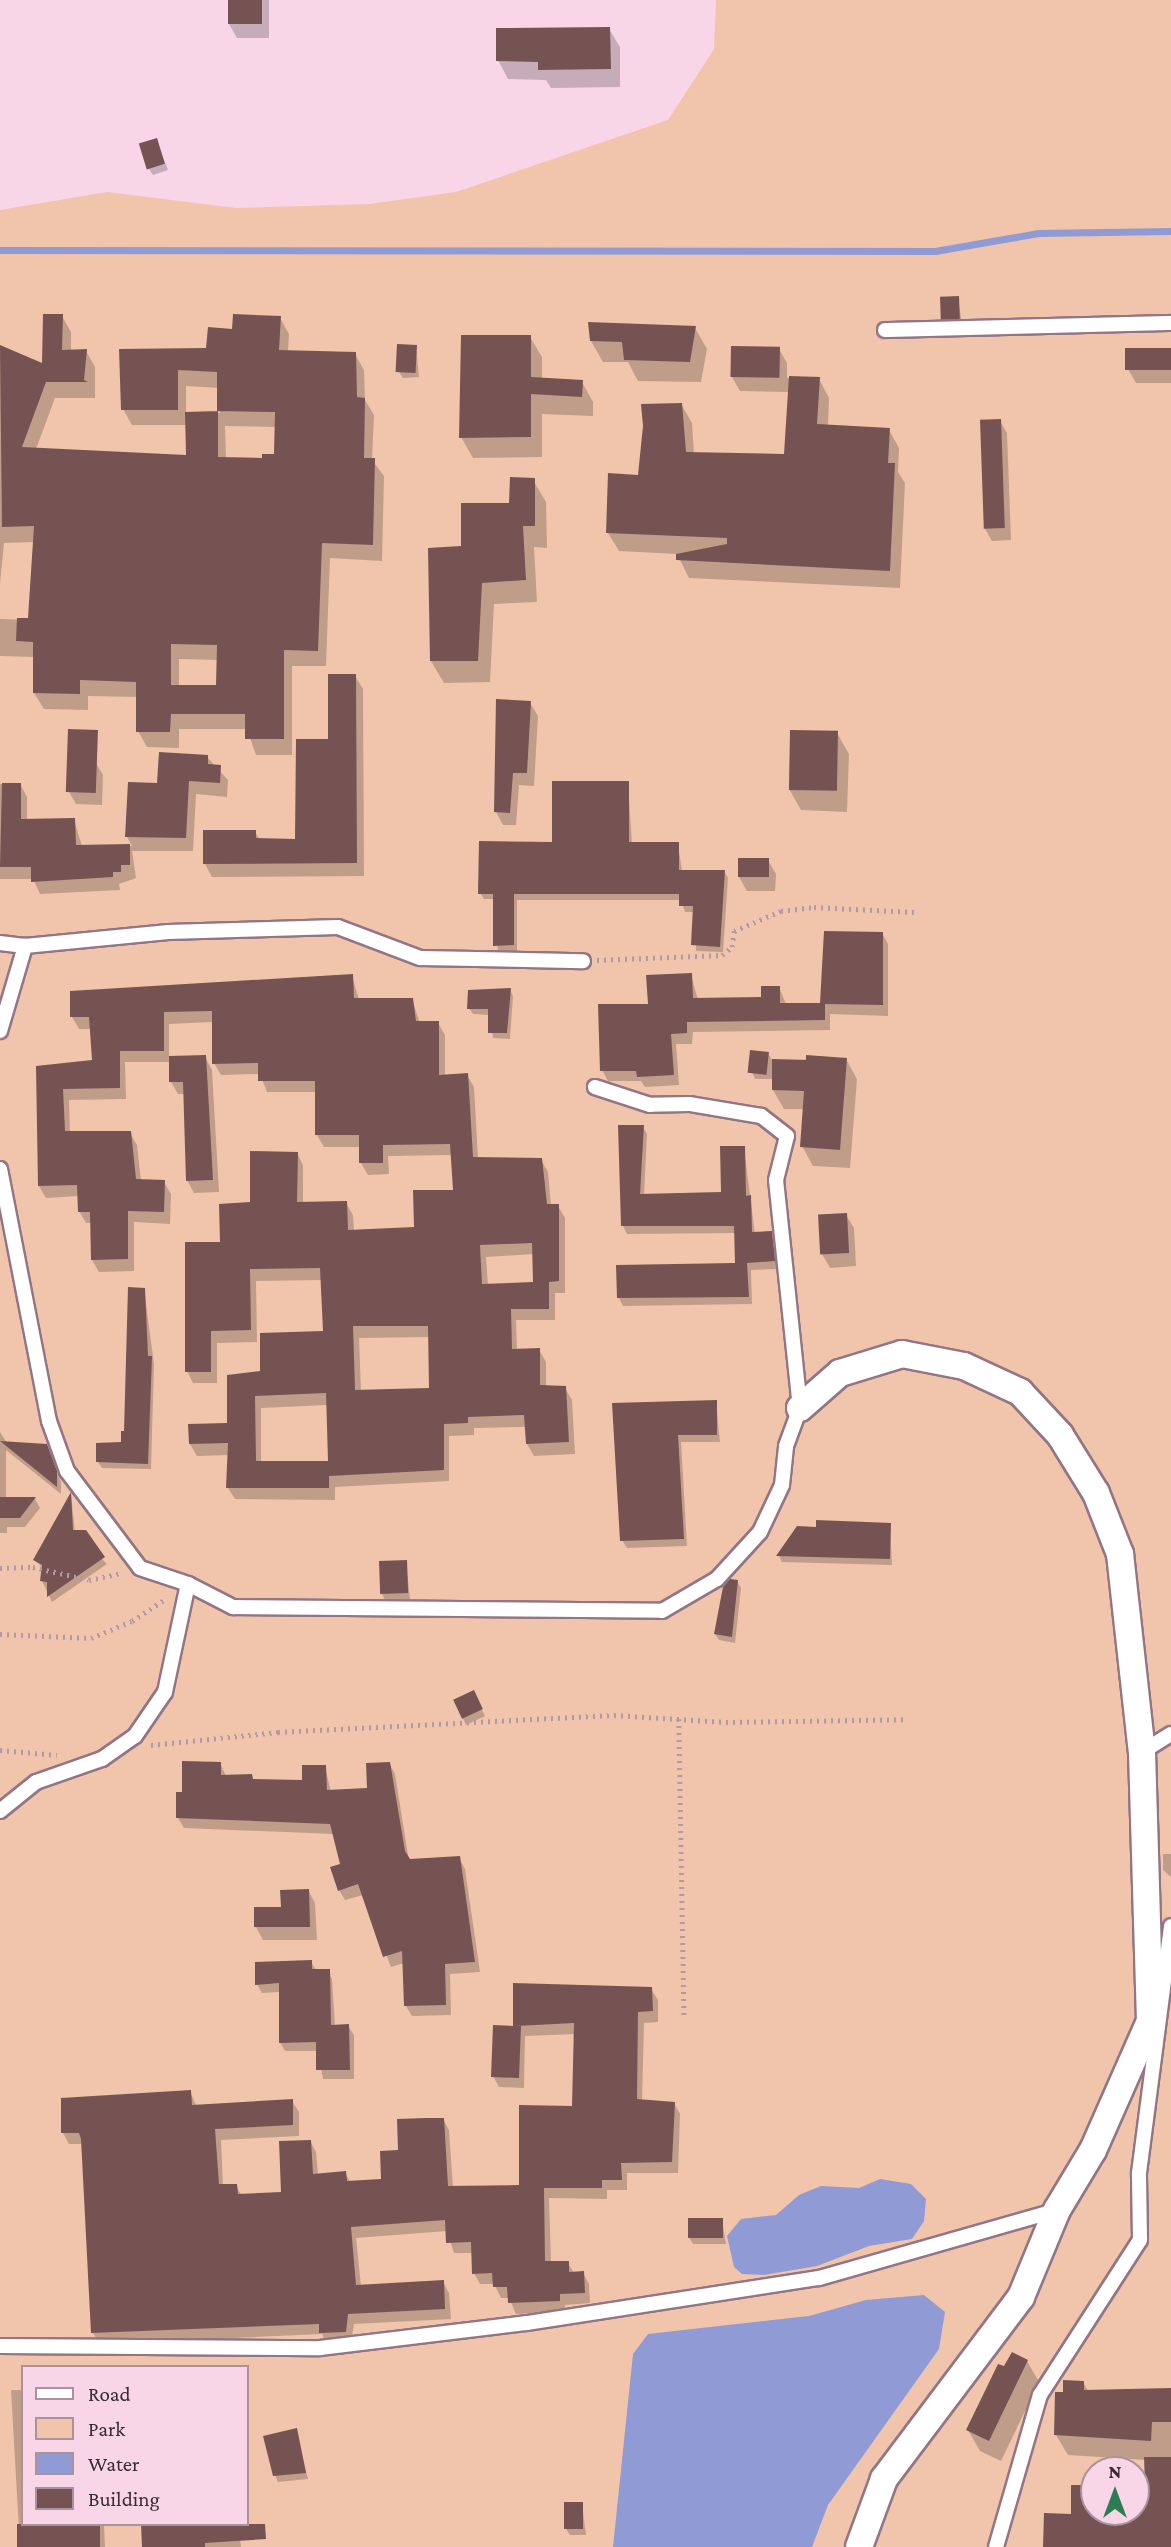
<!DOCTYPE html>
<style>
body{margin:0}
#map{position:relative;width:1171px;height:2547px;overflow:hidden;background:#f8d6e8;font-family:"Crimson Pro",serif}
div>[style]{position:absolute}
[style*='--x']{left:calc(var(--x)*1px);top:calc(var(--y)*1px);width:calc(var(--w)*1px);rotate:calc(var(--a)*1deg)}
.green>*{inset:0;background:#f0c5ab}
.water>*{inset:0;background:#909ad4}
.shadow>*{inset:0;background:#0003}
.stream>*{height:7px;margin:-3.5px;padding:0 3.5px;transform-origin:3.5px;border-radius:3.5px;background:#909ad4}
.building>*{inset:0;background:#755353;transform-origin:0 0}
.path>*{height:4.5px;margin-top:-2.25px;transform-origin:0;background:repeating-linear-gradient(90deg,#b398a6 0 2px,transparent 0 7px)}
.roads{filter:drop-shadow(2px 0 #937585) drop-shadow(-2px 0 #937585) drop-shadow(0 2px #937585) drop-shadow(0 -2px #937585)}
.service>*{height:14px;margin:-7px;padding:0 7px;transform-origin:7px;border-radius:7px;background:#fff}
.minor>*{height:26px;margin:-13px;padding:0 13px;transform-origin:13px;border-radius:13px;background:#fff}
span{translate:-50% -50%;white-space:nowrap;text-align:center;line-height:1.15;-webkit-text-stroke:7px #f8d6e8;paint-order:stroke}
.legend{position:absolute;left:21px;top:2365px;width:228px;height:161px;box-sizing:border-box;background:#f8d6e8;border:2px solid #ab929f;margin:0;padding:9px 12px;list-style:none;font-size:21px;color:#382b32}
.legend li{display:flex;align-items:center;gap:14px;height:35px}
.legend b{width:35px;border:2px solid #ab929f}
.north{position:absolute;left:1080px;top:2456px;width:70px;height:70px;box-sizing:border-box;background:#f8d6e8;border:2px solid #ab929f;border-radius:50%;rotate:0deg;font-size:19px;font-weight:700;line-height:28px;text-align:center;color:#382b32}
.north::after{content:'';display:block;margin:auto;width:24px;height:32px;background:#2b7e51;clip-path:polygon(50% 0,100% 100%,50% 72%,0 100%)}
</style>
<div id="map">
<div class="green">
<i style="clip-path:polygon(evenodd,716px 0,1171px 0,1171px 2547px,0 2547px,0 210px,107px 192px,236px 208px,369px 204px,456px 192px,668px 120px,714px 49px,716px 0,23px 2367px,247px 2367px,247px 2524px,23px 2524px,23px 2367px,716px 0,1094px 2470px,1136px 2470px,1136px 2512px,1094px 2512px,1094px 2470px)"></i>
</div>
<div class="water">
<i style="clip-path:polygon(880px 2179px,911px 2184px,926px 2199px,924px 2221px,912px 2239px,869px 2246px,817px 2266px,764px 2275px,742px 2274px,734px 2267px,727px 2236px,741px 2219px,776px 2215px,799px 2195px,821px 2186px,859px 2188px)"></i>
<i style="clip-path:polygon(924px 2295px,945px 2312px,939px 2349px,828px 2505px,812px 2547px,613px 2547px,633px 2354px,648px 2334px,809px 2316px,866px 2300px)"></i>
</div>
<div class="shadow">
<i style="clip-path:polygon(229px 0,269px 0,269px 38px,237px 38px,229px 24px)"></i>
<i style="clip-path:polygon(609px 29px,620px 47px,620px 87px,551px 88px,546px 80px,508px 79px,498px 60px)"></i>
<i style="clip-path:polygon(159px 147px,168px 170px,153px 175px,149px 169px)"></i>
<i style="clip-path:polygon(958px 298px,962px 324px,947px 325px,943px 318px)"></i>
<i style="clip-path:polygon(evenodd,62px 316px,71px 332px,71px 351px,86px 351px,95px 367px,95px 398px,55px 398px,36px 449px,188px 457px,187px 425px,132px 425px,123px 409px,121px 351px,208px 349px,234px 331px,280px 318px,289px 334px,288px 352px,355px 354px,364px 370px,365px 400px,374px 415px,372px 460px,384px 476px,382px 561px,330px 558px,326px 666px,292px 666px,292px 755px,256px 755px,247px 729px,179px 729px,179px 748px,147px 747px,138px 731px,138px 697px,88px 696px,88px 710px,44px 709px,34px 693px,34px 657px,0 656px,0 619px,30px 620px,35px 542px,4px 543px,0 584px,0 347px,44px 365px,62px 316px,186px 386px,219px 388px,220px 413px,186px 414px,186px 386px,62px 316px,225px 426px,277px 427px,276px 455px,264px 460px,226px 459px,225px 426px,62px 316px,179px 659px,219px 660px,218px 686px,179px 686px,179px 659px)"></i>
<i style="clip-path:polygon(695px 328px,707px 349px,701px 382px,638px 381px,628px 362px,603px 362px,591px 341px)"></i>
<i style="clip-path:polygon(530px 337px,542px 357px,542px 379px,582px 382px,593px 402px,593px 416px,542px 414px,542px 457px,473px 458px,461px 437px)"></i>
<i style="clip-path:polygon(416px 346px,419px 377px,403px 378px,399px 372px)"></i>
<i style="clip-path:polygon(779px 349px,787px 363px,787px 378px,819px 379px,829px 398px,828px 426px,889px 430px,899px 448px,898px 472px,905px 483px,900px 588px,689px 578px,677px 554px,619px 551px,608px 533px,681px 404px,692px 423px,694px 454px,786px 456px,789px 392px,740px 391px,732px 377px)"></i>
<i style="clip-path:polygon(1171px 350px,1171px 383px,1136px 383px,1128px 369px)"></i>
<i style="clip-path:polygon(1000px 421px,1007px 433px,1011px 540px,992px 541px,985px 529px)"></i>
<i style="clip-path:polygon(533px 480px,546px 502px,547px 548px,534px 547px,537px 602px,494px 604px,490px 682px,444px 683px,431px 661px,511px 505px)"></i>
<i style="clip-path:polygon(355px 676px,363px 689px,364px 876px,212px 877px,205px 864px,255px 832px,260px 840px,297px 840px)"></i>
<i style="clip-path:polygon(530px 703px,538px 716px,534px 786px,519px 785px,516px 825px,503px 825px,496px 812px)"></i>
<i style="clip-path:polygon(837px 733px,849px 754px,847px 812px,801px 810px,789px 789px)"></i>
<i style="clip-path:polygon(207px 757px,228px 780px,227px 797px,196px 794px,193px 851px,132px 851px,136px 878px,119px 884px,120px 890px,40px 894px,33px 879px,0 879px,0 784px,20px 784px,27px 797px,27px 821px,74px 820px,82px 846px,132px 846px,127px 837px,130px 784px,159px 785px)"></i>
<i style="clip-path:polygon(96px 763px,103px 775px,102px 805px,76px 804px,69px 792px)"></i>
<i style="clip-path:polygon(628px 783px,632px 844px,678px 844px,682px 871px,724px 871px,728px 878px,723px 952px,696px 951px,695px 912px,685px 912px,681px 900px,517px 900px,517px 951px,498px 952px,495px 899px,484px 899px,480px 893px,554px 843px)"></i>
<i style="clip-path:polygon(768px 860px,776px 874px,775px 891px,747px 891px,739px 877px)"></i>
<i style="clip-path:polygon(882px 933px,888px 944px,888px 1016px,830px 1014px,830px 1030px,693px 1032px,692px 1044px,676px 1044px,679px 1085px,645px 1087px,641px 1081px,608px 1081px,602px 1070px,649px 1006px,691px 975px,698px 1000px,763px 999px,779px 987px,786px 1004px,822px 1004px)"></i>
<i style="clip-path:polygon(evenodd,352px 976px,359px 1000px,412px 1000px,420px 1023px,438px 1023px,445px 1035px,445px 1076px,467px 1075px,474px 1087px,478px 1158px,541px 1160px,548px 1172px,551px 1206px,558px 1206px,565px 1218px,565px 1293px,555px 1293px,555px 1320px,516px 1320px,517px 1351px,539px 1350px,546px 1362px,546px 1387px,565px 1388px,572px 1400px,575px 1454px,534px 1456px,527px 1444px,527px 1427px,474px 1428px,474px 1435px,449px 1436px,449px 1481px,335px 1487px,335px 1500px,235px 1499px,228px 1488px,230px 1455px,197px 1456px,190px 1444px,229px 1425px,261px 1373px,325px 1332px,323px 1280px,256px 1281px,257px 1342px,217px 1343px,217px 1383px,193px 1383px,187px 1371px,222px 1243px,297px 1153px,303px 1165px,303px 1204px,346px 1203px,353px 1215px,354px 1231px,415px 1229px,454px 1192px,452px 1155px,388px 1156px,389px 1174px,368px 1175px,361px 1163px,361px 1147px,324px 1147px,317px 1135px,317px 1092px,267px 1092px,260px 1074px,221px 1075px,214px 1063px,213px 1022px,169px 1024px,169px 1058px,205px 1057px,212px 1070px,219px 1192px,194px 1193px,187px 1180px,185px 1094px,178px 1094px,171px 1082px,171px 1062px,125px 1062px,126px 1099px,69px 1100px,70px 1133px,130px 1133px,137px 1145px,141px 1181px,164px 1182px,171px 1194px,170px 1224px,134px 1222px,134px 1271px,99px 1272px,92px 1260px,92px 1223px,86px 1223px,79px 1211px,79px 1196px,46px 1198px,39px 1186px,38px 1068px,94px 1061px,92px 1029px,79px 1029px,72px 1017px,352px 976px,534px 1254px,534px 1283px,488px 1285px,486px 1257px,534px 1254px,352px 976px,430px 1337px,431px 1390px,361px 1392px,359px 1338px,430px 1337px,352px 976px,328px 1405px,329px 1463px,261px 1463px,261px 1408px,328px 1405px)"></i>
<i style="clip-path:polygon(510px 990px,513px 996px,510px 1039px,493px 1038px,490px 1015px,473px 1014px,469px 1008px)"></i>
<i style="clip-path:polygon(768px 1053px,772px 1060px,846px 1059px,857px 1079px,850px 1168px,813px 1166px,802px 1146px,804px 1109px,784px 1109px,773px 1090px,773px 1079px,755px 1079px,752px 1072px)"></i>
<i style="clip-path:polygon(643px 1127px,647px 1134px,644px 1195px,723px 1194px,744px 1148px,755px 1234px,771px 1233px,778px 1269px,751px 1270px,752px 1304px,623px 1306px,619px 1298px,737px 1264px,736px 1233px,627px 1234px,623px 1226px)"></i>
<i style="clip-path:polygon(846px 1215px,854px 1228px,856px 1266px,830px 1268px,822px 1254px)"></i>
<i style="clip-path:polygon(144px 1289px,154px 1364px,151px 1469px,102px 1468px,98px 1462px,123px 1444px,126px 1432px)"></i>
<i style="clip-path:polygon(716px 1402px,720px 1442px,681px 1442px,687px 1546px,627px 1548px,622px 1540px,614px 1405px)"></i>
<i style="clip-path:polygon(0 1432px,7px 1443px,46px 1445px,61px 1482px,61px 1494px,6px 1450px,6px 1499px,35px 1499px,40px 1508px,25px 1527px,7px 1527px,7px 1533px,0 1533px)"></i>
<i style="clip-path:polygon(71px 1495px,75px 1532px,107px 1564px,52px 1602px,42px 1581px,44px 1569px,35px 1560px)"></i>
<i style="clip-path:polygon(890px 1525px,892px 1565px,782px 1562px,779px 1556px,818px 1529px)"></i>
<i style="clip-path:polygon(406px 1562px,410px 1599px,385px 1600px,382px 1594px)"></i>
<i style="clip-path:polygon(737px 1581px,741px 1588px,735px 1643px,719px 1640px,715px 1634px)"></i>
<i style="clip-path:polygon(476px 1699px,485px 1716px,466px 1725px,455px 1701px)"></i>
<i style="clip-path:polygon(220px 1763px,226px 1776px,251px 1775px,254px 1781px,304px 1782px,325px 1767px,331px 1792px,369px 1789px,389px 1763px,395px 1774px,409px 1861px,459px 1858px,465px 1869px,480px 1972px,450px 1974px,451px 2015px,412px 2016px,406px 2006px,404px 1963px,391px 1967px,363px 1895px,345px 1900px,339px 1890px,342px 1865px,334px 1834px,184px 1828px,178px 1818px,184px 1794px)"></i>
<i style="clip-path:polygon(1163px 1854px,1171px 1854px,1171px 1877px,1163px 1870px)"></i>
<i style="clip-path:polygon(308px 1890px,315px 1903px,317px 1940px,263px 1940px,256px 1927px)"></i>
<i style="clip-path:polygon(311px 1962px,316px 1970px,327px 1970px,332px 1979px,335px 2026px,348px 2026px,354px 2035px,354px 2079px,323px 2079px,318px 2051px,285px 2051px,280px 2042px,280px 1992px,262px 1993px,257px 1984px)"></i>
<i style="clip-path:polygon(514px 1985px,651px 1989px,658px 2000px,658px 2022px,644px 2023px,642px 2101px,674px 2103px,680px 2114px,678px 2173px,627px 2173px,627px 2190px,607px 2190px,607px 2199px,549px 2198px,551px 2263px,568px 2263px,574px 2273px,583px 2273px,589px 2284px,590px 2303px,565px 2305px,565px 2311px,516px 2314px,509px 2298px,501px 2298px,494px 2284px,480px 2284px,474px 2273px,473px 2253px,454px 2253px,447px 2231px,356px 2238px,361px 2286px,443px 2282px,449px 2293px,451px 2319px,354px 2324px,351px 2343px,327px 2344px,322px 2334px,100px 2344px,93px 2333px,82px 2144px,69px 2144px,63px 2133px,63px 2100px,190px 2092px,197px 2107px,292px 2101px,299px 2112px,299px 2136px,221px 2140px,223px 2186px,236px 2186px,242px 2196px,283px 2194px,310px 2141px,316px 2152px,318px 2175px,345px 2173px,351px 2183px,383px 2181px,400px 2151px,443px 2119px,449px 2130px,453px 2188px,520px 2187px,573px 2107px,576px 2034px,525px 2036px,524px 2088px,499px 2087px,493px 2076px,515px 2027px)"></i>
<i style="clip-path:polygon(722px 2220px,726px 2244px,693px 2244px,689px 2237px)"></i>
<i style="clip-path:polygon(1027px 2361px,1039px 2382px,1001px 2461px,980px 2451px,968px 2430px,1005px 2369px)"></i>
<i style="clip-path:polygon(1083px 2382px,1088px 2391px,1171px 2391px,1171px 2547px,1045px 2547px,1094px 2487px,1094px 2512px,1136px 2512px,1136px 2487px,1147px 2487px,1146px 2460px,1068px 2455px,1056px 2435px,1065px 2394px)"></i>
<i style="clip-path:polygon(11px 2390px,23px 2390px,23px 2524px,104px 2524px,105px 2547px,20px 2547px)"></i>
<i style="clip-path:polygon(296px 2430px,308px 2479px,278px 2482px,275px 2475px)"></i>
<i style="clip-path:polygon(582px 2504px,586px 2535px,570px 2535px,566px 2529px)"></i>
<i style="clip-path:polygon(239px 2529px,241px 2547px,143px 2547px)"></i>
</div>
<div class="stream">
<i style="--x:0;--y:250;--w:935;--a:0.06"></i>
<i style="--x:935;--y:251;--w:105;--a:-9.9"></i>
<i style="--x:1038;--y:233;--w:133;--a:-0.9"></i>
</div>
<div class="building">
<i style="left:228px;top:0;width:34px;height:24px"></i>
<i style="clip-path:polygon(610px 27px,611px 69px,538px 70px,538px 62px,496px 61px,496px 28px)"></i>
<i style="left:157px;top:138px;width:27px;height:19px;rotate:73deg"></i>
<i style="left:959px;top:296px;width:23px;height:19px;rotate:88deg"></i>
<i style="clip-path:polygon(evenodd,43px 314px,63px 314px,62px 350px,87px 349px,84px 380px,88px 382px,46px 382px,22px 447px,186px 455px,185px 412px,218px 411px,218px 457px,262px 458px,262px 454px,274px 454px,275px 412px,217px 411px,217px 372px,178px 370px,178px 410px,121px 410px,119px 349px,206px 348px,208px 327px,232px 329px,233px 314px,281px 316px,279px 350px,356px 352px,357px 397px,365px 398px,364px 458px,375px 458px,373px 545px,322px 543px,318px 651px,284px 650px,284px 739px,245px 739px,245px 714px,171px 714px,170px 732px,136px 732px,136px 682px,80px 680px,80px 694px,33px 693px,33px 642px,16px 641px,17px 618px,28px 618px,34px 526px,2px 527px,0 345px,42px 363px,43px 314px,171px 644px,217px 645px,216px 685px,171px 685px,171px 644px)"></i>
<i style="clip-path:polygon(588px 322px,696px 326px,690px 362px,624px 360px,622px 342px,590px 341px)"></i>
<i style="clip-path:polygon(461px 335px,531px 335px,531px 377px,583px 380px,582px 397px,531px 394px,531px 437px,459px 438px)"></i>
<i style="left:397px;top:344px;width:20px;height:28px;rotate:3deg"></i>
<i style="left:731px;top:346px;width:49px;height:31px;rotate:1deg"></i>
<i style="left:1125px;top:348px;width:46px;height:22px"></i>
<i style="clip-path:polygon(789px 376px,820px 377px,817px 424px,890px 428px,888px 463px,895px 463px,890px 571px,676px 560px,676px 554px,727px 544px,727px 538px,606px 533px,608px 473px,638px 475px,643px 426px,641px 404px,682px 403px,686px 452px,784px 454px)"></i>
<i style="left:1001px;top:419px;width:109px;height:21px;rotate:88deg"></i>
<i style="clip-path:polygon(510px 477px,535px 478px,535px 526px,523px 526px,526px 580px,482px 583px,478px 661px,430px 661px,428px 548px,461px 546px,461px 503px,509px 503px)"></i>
<i style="clip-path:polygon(328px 674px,356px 674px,357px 863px,203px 864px,203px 830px,256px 830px,256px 838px,295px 839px,296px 739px,328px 739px)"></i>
<i style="clip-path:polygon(496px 699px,531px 701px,527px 773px,513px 773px,510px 813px,494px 812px)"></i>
<i style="left:68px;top:729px;width:30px;height:63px;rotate:2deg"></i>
<i style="left:790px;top:730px;width:48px;height:60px;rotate:1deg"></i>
<i style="clip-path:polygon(159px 752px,208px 755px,208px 764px,221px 765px,220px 783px,189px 781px,186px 838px,125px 837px,128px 782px,157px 783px)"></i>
<i style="clip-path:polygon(552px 781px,629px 781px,629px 842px,679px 842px,679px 870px,725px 870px,720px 947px,691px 945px,693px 906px,679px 906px,679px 894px,514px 894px,514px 945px,493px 946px,493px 894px,478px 894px,479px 841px,552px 842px)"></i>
<i style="clip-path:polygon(2px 783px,21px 783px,21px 819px,75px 818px,76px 845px,130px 844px,130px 865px,121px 865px,121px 872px,113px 872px,113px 877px,31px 882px,31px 867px,0 867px)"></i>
<i style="left:738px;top:858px;width:31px;height:19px"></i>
<i style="clip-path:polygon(824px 931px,883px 932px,883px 1005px,825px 1004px,825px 1020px,687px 1022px,687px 1033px,671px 1034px,674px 1075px,637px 1077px,636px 1071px,600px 1071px,598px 1004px,648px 1004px,646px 975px,692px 973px,693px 998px,761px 997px,761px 986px,780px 986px,780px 1003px,820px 1003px)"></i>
<i style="clip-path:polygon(evenodd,353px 974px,354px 998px,413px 998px,416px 1021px,439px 1021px,439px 1075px,468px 1073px,473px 1157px,542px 1158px,547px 1204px,559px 1204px,559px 1281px,549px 1282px,549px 1309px,511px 1309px,512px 1349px,540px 1348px,540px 1385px,566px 1386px,569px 1442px,526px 1444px,524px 1415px,468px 1417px,468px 1423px,444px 1424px,444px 1470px,329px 1476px,329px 1488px,226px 1488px,228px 1443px,189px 1444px,188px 1424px,227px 1423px,227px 1375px,260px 1371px,260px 1333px,323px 1331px,320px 1268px,250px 1269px,251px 1330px,211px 1331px,211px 1372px,185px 1372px,185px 1242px,220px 1242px,219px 1204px,250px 1202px,250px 1151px,298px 1152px,297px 1202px,347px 1201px,348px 1230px,414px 1227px,413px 1190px,453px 1190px,450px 1144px,383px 1145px,383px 1163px,359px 1163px,359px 1135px,315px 1135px,315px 1081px,258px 1081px,258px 1063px,212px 1064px,212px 1011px,164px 1012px,164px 1051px,120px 1051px,120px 1088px,63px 1089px,65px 1131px,131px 1131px,136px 1179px,165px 1180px,164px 1212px,128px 1211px,128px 1259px,91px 1260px,90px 1212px,78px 1212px,77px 1185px,38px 1186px,36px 1066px,92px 1060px,89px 1017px,70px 1017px,70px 991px,353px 974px,532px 1243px,533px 1282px,482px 1284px,480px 1245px,532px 1243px,353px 974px,353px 1326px,428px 1326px,429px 1388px,355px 1390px,353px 1326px,353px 974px,326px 1393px,328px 1461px,256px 1461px,255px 1396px,326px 1393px)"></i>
<i style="clip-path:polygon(511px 988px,507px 1033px,488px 1033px,488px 1009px,467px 1009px,468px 990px)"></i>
<i style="left:750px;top:1050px;width:19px;height:23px;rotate:6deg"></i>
<i style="clip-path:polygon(206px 1055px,213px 1180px,186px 1181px,183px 1082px,169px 1082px,169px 1056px)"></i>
<i style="clip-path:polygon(806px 1055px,847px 1058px,840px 1150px,800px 1147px,804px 1091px,772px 1090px,772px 1059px,806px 1060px)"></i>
<i style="clip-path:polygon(618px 1125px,644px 1125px,640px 1194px,721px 1192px,720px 1146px,745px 1146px,746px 1196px,751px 1195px,752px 1232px,772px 1231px,775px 1261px,747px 1263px,749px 1297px,617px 1298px,616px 1265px,735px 1263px,734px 1226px,621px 1226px)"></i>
<i style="left:847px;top:1213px;width:40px;height:29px;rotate:87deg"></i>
<i style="clip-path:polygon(128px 1287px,145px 1288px,148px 1356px,152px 1356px,148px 1464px,96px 1462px,96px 1443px,121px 1442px,121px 1431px,124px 1431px)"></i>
<i style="clip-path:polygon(717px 1400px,717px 1435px,678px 1435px,684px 1539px,620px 1541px,612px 1403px)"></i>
<i style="clip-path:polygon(0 1441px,47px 1444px,57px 1471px,57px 1487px)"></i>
<i style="clip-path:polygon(71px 1492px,73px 1530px,86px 1530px,105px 1557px,47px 1597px,47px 1582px,40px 1581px,42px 1565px,33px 1560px)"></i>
<i style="clip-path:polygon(0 1497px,36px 1497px,20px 1518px,0 1518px)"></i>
<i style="clip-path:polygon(816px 1520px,891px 1523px,890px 1559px,776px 1556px,797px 1526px,816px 1527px)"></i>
<i style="left:407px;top:1560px;width:33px;height:28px;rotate:88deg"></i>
<i style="clip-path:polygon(730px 1579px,738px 1580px,732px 1637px,714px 1634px,723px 1587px)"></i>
<i style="left:474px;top:1690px;width:21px;height:23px;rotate:65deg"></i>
<i style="clip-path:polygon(182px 1761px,221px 1762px,221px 1775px,252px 1774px,253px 1779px,302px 1780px,302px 1765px,326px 1765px,327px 1790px,367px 1788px,366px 1763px,390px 1762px,405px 1851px,410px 1859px,460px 1856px,475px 1962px,445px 1964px,446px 2005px,404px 2006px,402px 1951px,383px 1957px,358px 1884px,338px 1891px,330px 1867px,340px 1864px,330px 1824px,176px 1818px,176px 1792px,182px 1792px)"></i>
<i style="clip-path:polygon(309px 1889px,310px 1927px,254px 1927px,254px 1907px,281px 1907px,280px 1890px)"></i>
<i style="clip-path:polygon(312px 1960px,312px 1969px,330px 1969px,331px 2025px,349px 2024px,350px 2070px,316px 2070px,316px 2042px,279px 2043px,279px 1983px,255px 1985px,255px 1962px)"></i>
<i style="clip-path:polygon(513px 1983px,652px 1987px,653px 2011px,638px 2012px,637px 2099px,675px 2102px,672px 2162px,621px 2163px,622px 2180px,602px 2180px,602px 2188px,544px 2188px,545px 2261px,569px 2261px,569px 2272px,584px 2271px,585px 2293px,560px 2294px,560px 2301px,508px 2303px,507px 2287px,493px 2287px,492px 2273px,472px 2274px,471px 2242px,446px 2243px,445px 2220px,351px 2227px,356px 2285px,444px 2280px,445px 2309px,348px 2314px,346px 2332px,319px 2333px,319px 2324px,91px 2333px,81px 2139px,79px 2133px,61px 2133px,61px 2098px,191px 2090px,192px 2105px,293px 2099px,293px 2125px,215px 2129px,219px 2184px,237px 2184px,238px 2194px,281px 2192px,279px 2141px,311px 2140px,313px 2174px,346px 2171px,347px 2181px,381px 2179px,380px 2151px,398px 2150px,397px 2119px,426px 2118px,444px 2118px,448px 2186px,519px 2185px,519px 2105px,572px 2106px,574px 2023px,516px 2026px,521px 2026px,519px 2078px,491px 2077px,493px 2025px,513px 2026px)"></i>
<i style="left:688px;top:2218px;width:35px;height:20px"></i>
<i style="clip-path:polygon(1012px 2352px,1028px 2360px,989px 2441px,966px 2430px,998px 2364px,1004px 2366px)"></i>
<i style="clip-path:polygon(1063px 2380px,1084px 2381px,1084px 2390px,1171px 2388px,1171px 2422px,1152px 2422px,1151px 2441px,1054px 2435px,1055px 2392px,1063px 2392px)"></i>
<i style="clip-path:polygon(297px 2428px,306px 2473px,273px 2476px,263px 2436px)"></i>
<i style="clip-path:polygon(1144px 2457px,1171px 2457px,1171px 2547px,1043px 2547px,1044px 2513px,1071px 2514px,1071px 2485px,1094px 2485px,1094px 2514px,1136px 2515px,1136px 2485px,1145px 2485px)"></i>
<i style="left:564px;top:2502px;width:19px;height:27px"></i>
<i style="left:17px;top:2524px;width:83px;height:23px"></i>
<i style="clip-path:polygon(141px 2524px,265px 2524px,266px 2539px,205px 2543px,205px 2547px,142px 2547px)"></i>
</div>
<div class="path">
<i style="--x:597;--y:960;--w:125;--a:-2.3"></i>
<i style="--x:722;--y:955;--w:13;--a:-39"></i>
<i style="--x:732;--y:947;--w:16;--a:-83"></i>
<i style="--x:734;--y:931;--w:51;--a:-23.1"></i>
<i style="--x:781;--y:911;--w:33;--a:-7"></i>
<i style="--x:814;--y:907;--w:100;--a:2.9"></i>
<i style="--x:0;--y:1568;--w:33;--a:-2"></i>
<i style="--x:33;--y:1567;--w:57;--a:13.1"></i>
<i style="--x:89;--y:1580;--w:34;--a:-12"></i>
<i style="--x:0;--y:1634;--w:91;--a:2.5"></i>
<i style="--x:91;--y:1638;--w:44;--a:-22.5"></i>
<i style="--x:132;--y:1621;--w:42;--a:-33.3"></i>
<i style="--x:679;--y:1719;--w:298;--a:89"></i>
<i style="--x:151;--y:1745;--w:128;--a:-5.8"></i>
<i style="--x:278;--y:1732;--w:336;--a:-2.9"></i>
<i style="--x:614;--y:1715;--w:112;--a:3.6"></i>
<i style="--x:726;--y:1722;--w:182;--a:-0.9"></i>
<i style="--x:0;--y:1750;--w:57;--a:5"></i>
</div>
<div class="roads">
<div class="service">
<i style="--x:885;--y:330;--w:286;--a:-1.4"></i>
<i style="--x:0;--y:943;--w:25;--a:7"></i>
<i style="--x:25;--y:946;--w:144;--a:-5.6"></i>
<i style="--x:168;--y:932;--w:170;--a:-1.7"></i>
<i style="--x:338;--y:927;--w:88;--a:20.7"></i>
<i style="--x:420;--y:958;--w:163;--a:1.1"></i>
<i style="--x:0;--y:1031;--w:89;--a:-73.6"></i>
<i style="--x:0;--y:1169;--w:257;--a:79"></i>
<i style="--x:49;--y:1421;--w:53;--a:70.2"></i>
<i style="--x:67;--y:1471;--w:121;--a:53"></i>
<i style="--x:140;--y:1568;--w:51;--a:18.4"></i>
<i style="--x:188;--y:1584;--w:51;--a:27.1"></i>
<i style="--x:233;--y:1607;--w:429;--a:0.5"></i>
<i style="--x:662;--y:1611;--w:64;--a:-30.2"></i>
<i style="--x:717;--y:1579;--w:64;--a:-47.5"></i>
<i style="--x:760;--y:1532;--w:52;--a:-64.9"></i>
<i style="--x:782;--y:1485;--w:39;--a:-84"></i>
<i style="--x:786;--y:1446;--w:40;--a:-69.8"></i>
<i style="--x:800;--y:1408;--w:229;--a:-96"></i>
<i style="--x:776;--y:1180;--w:45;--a:-76"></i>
<i style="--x:787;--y:1136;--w:33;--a:-142"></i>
<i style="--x:761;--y:1116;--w:73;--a:-170.5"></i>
<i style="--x:689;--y:1104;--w:39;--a:179"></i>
<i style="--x:650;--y:1105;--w:58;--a:-161.9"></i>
<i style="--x:1142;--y:1752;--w:34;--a:-32"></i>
<i style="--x:0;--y:1811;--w:46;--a:-38.9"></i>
<i style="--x:36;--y:1782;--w:70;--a:-19.2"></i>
<i style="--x:102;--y:1759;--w:40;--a:-34.9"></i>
<i style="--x:135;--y:1736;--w:53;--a:-55.7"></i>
<i style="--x:165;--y:1692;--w:110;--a:-78"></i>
<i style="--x:0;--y:2346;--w:320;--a:0.4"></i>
<i style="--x:320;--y:2348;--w:209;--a:-6.9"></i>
<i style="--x:527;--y:2323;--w:295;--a:-8.8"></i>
<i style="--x:819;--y:2278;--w:248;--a:-15.9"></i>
<i style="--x:996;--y:2547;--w:158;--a:-73.9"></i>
<i style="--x:1040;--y:2395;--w:184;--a:-57.2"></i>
<i style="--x:1140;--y:2240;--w:67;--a:-90.9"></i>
<i style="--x:1139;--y:2173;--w:249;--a:-82.6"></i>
</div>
<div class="minor">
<i style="--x:800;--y:1408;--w:53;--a:-41.2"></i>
<i style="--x:840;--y:1373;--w:65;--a:-17"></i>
<i style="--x:902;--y:1354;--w:63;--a:11"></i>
<i style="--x:964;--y:1366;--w:62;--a:24.9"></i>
<i style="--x:1020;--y:1392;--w:59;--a:47.1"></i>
<i style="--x:1060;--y:1435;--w:68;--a:58.2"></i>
<i style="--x:1096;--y:1493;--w:66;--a:68.5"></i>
<i style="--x:1120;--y:1554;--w:199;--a:83.7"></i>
<i style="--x:1142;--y:1752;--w:269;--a:88.3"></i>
<i style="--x:1150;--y:2021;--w:141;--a:113.8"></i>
<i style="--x:1093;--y:2150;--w:70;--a:121"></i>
<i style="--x:1057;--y:2210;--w:94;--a:112.5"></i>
<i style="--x:1021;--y:2297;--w:228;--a:127"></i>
<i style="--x:884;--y:2479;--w:72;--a:110.2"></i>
</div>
</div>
<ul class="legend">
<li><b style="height:9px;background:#fff"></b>Road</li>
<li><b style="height:19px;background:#f0c5ab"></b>Park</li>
<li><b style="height:19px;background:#909ad4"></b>Water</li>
<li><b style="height:19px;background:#755353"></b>Building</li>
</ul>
<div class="north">N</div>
</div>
